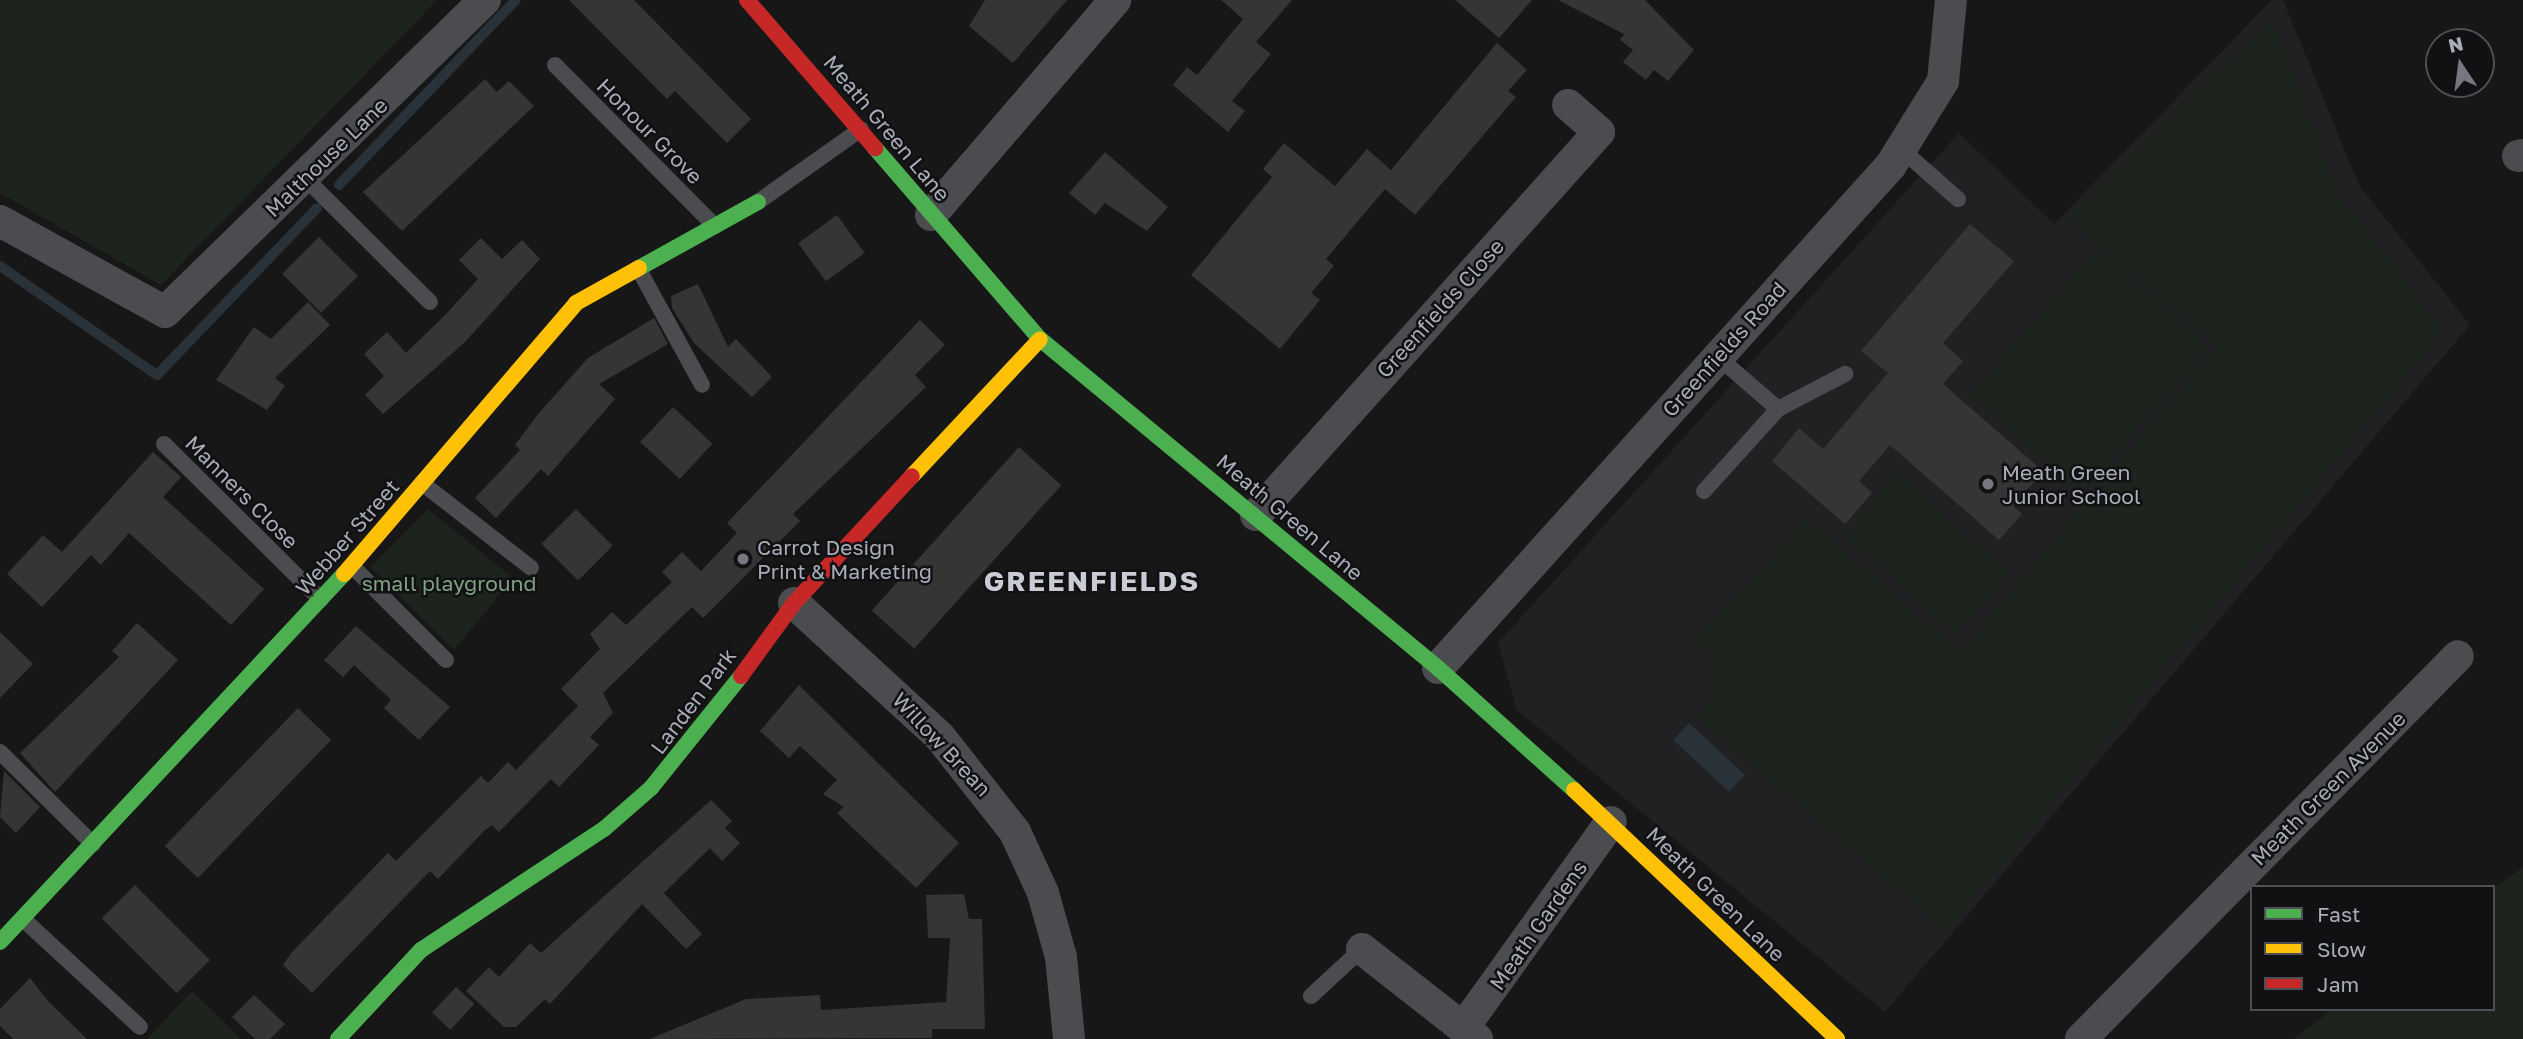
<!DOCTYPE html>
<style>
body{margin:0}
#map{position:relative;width:2523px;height:1039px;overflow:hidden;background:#171717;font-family:"Golos Text",sans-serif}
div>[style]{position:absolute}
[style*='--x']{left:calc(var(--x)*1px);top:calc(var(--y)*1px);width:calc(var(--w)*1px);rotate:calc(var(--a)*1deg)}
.built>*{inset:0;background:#212123}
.green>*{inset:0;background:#1d241e;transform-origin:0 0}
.water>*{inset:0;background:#2a3239;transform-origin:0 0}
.stream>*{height:10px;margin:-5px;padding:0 5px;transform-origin:5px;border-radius:5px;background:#2a3239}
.building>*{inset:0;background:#353536;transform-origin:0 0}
.lane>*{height:16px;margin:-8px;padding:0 8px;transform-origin:8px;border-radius:8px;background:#4b4c50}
.street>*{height:32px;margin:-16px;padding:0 16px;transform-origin:16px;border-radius:16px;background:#4b4c50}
.fast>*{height:16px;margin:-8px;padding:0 8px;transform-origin:8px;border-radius:8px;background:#4caf50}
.slow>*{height:16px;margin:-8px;padding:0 8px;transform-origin:8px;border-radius:8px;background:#ffc107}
.jam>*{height:16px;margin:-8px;padding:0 8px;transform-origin:8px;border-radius:8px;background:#c62828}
.dots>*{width:19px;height:19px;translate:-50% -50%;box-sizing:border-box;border:4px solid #111113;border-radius:50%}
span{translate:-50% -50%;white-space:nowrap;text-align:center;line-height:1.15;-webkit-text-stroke:5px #111113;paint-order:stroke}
.street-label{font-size:21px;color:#a8adb8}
.poi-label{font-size:21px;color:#a8adb8}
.left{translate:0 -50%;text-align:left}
.park-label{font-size:21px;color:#7fa381}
.district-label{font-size:28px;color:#c9ccd4;font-weight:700;letter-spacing:2px}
.legend{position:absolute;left:2250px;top:885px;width:245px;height:126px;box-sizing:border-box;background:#111113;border:2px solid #4d4f55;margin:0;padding:9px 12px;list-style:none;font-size:21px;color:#a8adb8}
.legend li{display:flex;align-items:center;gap:14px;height:35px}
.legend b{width:35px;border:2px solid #4d4f55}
.north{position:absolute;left:2425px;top:28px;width:70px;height:70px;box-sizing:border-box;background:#111113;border:2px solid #4d4f55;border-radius:50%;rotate:347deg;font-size:19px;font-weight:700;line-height:28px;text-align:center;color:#a8adb8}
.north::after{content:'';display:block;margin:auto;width:24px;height:32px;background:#757880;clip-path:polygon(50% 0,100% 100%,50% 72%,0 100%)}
</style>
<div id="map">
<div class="built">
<i style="clip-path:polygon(2272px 0,2283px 0,2359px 185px,2470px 325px,1885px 1012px,1517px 710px,1498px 643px,1959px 133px,2054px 224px)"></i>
</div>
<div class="green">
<i style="clip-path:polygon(0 0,437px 0,161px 285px,0 193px)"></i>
<i style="clip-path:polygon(2273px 16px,2338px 192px,2444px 331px,1946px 932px,1696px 717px,1708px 704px,1707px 649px,1694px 641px,1807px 518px,1960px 651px,2217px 345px,2067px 219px)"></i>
<i style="left:2097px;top:248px;width:150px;height:195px;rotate:41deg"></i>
<i style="left:1898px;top:473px;width:151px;height:82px;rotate:42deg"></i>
<i style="clip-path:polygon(428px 509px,513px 578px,454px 650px,370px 567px)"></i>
<i style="clip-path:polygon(2523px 867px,2523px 1039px,2294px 1039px,2333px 1009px,2493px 1009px,2493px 889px)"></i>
<i style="clip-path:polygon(192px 991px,241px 1039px,147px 1039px)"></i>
</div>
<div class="water">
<i style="left:1689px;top:723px;width:76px;height:23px;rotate:43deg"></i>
</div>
<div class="stream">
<i style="--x:339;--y:185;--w:256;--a:-46.3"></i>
<i style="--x:0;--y:266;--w:191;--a:34.8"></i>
<i style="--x:157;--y:375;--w:231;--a:-46.2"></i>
</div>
<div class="building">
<i style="clip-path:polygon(569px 0,634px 0,751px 119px,727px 143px,675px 91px,667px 99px)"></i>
<i style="clip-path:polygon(985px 0,1067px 0,1013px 63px,969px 26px)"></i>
<i style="clip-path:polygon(1221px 0,1292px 0,1256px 42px,1271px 54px,1232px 101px,1245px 111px,1228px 132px,1173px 85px,1187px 67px,1197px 75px,1243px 19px)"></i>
<i style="clip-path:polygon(1455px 0,1532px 0,1499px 38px)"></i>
<i style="clip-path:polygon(1558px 0,1645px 0,1694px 50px,1668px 81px,1654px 70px,1646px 80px,1623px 62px,1633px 50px,1620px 40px,1624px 34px)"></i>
<i style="clip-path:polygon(1497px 43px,1527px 70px,1508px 91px,1516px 97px,1415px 215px,1385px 189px,1326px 259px,1334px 266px,1311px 293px,1320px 300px,1280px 349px,1191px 275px,1272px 177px,1263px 169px,1284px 143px,1335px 186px,1367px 149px,1391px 170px)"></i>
<i style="clip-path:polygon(485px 79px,497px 92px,509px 81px,534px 106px,402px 231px,363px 192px)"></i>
<i style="clip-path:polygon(1105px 152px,1168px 207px,1147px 231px,1105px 203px,1095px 215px,1069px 193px)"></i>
<i style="left:837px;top:215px;width:47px;height:48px;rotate:54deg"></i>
<i style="clip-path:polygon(1970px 224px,2014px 261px,1943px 343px,1963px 361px,1943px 384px,2043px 471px,2013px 506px,2022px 514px,1999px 540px,1890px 445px,1859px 481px,1872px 493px,1845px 524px,1772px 461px,1799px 428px,1823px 449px,1888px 373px,1861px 351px)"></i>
<i style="left:319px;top:237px;width:55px;height:52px;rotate:45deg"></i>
<i style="clip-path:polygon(481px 238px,502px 259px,522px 240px,540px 259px,464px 343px,383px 414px,365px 395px,384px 376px,364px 354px,387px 332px,406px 353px,445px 315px,478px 279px,459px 260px)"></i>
<i style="clip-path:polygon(698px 284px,728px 347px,736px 339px,772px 377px,752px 397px,694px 343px,672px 308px,671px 296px)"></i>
<i style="clip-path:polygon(308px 302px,330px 325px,275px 378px,285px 386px,267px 410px,216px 380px,254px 327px,271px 339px)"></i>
<i style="clip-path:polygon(654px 318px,668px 344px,599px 384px,615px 399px,548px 476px,541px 469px,496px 518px,475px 498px,520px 450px,515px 445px,538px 414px,588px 358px)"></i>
<i style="clip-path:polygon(920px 320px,945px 345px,915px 375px,926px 387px,793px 514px,800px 521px,703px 618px,692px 607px,603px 693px,613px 713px,590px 737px,599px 745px,559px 787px,551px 779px,499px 832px,492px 825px,484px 831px,438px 879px,430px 871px,312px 993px,283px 965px,292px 952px,388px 853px,396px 861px,481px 776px,488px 783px,508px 762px,516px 770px,578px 706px,561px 689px,600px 649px,590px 634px,612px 612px,626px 625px,672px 582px,662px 572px,682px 552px,701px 571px,737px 533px,727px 523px)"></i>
<i style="left:673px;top:407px;width:54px;height:48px;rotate:43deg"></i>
<i style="left:1019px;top:447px;width:57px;height:220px;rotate:42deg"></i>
<i style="clip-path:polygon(153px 452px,181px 477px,163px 497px,264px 589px,231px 625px,129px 533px,101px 565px,91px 555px,42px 607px,7px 574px,43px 535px,62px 552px)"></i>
<i style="left:576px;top:509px;width:52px;height:49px;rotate:45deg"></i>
<i style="clip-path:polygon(137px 623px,178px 660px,55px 792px,20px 753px,119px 657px,112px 651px)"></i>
<i style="clip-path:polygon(356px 626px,450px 707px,419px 740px,384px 708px,391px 700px,354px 665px,343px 677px,324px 660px)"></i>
<i style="clip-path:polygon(0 632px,33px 664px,0 698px)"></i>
<i style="clip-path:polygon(799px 685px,959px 843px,916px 888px,837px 813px,844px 807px,823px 794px,837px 780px,800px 746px,789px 758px,760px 731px)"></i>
<i style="left:298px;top:708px;width:46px;height:192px;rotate:44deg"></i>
<i style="clip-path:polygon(4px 771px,40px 807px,16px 833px,0 817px)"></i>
<i style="clip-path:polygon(711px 800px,732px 821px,725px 828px,740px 843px,722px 861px,710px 848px,664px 893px,702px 934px,686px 949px,642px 904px,550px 1004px,545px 999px,516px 1027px,504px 1027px,466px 991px,489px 967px,499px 977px,530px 943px,541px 953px)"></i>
<i style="left:135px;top:885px;width:106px;height:47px;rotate:45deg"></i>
<i style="clip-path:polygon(964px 894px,969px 919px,982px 919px,985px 1029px,932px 1029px,932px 1038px,650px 1039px,746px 999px,820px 995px,821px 1010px,946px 1002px,950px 938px,928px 938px,926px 895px)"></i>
<i style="clip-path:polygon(30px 978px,48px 1001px,87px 1039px,13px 1039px,0 1026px,0 1009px)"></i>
<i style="left:456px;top:987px;width:25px;height:35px;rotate:43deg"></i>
<i style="clip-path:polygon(254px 995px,285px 1024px,270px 1039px,255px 1039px,232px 1017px)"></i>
</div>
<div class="lane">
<i style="--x:555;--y:65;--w:227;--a:45.2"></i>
<i style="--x:1901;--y:149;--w:76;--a:41.3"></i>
<i style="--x:305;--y:178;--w:176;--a:44.8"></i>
<i style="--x:758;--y:202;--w:126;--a:-35.3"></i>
<i style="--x:638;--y:268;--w:133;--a:61.3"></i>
<i style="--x:1718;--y:357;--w:79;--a:40.9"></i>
<i style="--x:1778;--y:409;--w:76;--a:-27.6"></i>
<i style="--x:164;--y:444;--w:221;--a:44.8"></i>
<i style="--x:422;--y:483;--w:138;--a:37.9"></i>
<i style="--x:1704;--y:491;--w:110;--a:-47.9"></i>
<i style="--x:352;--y:566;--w:133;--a:45"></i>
<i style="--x:0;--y:752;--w:131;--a:44.7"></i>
<i style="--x:23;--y:919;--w:159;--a:42.7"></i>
<i style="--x:1311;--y:996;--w:69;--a:-42.7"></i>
</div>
<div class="street">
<i style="--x:2518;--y:156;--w:5;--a:-11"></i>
<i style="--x:931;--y:215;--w:283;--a:-49.4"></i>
<i style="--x:0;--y:221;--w:188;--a:28.9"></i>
<i style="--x:165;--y:312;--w:447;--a:-44.3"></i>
<i style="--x:1256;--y:515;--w:514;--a:-48.15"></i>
<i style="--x:1599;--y:132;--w:41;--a:-138.9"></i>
<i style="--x:794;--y:603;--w:198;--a:42.5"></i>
<i style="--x:940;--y:737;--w:121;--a:51.7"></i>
<i style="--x:1015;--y:832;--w:67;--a:65.3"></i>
<i style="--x:1043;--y:893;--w:66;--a:74.3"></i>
<i style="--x:1061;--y:957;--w:82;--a:84.4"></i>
<i style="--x:1438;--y:668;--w:677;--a:-47.99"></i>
<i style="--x:1891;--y:165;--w:99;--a:-58.2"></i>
<i style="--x:1943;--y:81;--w:81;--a:-84.4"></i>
<i style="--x:1362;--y:949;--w:146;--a:38"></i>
<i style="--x:1464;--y:1027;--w:252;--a:-54.4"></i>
<i style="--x:2081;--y:1039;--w:537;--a:-45.45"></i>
</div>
<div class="fast">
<i style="--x:875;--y:148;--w:252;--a:49.2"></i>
<i style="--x:1040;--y:339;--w:516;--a:39.58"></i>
<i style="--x:1438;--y:668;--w:183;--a:41.9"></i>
<i style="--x:639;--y:268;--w:136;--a:-29"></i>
<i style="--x:0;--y:942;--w:504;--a:-46.93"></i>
<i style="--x:338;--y:1039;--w:122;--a:-47"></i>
<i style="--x:421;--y:950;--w:219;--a:-33.5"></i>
<i style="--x:604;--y:829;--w:62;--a:-41.1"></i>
<i style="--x:651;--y:788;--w:144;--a:-51.2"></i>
</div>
<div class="slow">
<i style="--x:912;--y:476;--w:187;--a:-46.9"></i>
<i style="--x:344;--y:574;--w:357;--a:-49.4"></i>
<i style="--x:576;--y:303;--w:72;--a:-29.1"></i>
<i style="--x:1574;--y:790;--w:362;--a:43.4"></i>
</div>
<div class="jam">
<i style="--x:747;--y:0;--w:196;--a:49.1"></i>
<i style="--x:741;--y:676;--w:90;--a:-54"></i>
<i style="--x:794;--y:603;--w:173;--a:-47.1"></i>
</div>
<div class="dots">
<i style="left:1988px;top:484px;background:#757880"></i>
<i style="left:743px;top:559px;background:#757880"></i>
</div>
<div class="street-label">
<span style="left:887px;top:128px;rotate:50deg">Meath Green Lane</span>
<span style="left:650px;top:131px;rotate:45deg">Honour Grove</span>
<span style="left:326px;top:157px;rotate:-44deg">Malthouse Lane</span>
<span style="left:1440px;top:308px;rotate:-48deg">Greenfields Close</span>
<span style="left:1724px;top:349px;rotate:-48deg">Greenfields Road</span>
<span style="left:242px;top:492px;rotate:45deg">Manners Close</span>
<span style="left:1290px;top:517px;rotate:40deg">Meath Green Lane</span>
<span style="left:347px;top:537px;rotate:-49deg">Webber Street</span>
<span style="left:693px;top:701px;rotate:-53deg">Landen Park</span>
<span style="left:942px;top:744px;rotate:47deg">Willow Brean</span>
<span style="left:2328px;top:788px;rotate:-45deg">Meath Green Avenue</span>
<span style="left:1716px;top:894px;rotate:44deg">Meath Green Lane</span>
<span style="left:1538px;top:925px;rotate:-55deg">Meath Gardens</span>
</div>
<div class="poi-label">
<span class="left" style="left:2002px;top:484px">Meath Green<br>Junior School</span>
<span class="left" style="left:757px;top:559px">Carrot Design<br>Print &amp; Marketing</span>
</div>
<div class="park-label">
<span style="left:449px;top:583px">small playground</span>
</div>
<div class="district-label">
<span style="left:1092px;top:581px">GREENFIELDS</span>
</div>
<ul class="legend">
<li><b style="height:9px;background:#4caf50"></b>Fast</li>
<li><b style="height:9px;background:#ffc107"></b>Slow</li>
<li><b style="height:9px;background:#c62828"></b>Jam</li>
</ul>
<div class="north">N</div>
</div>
